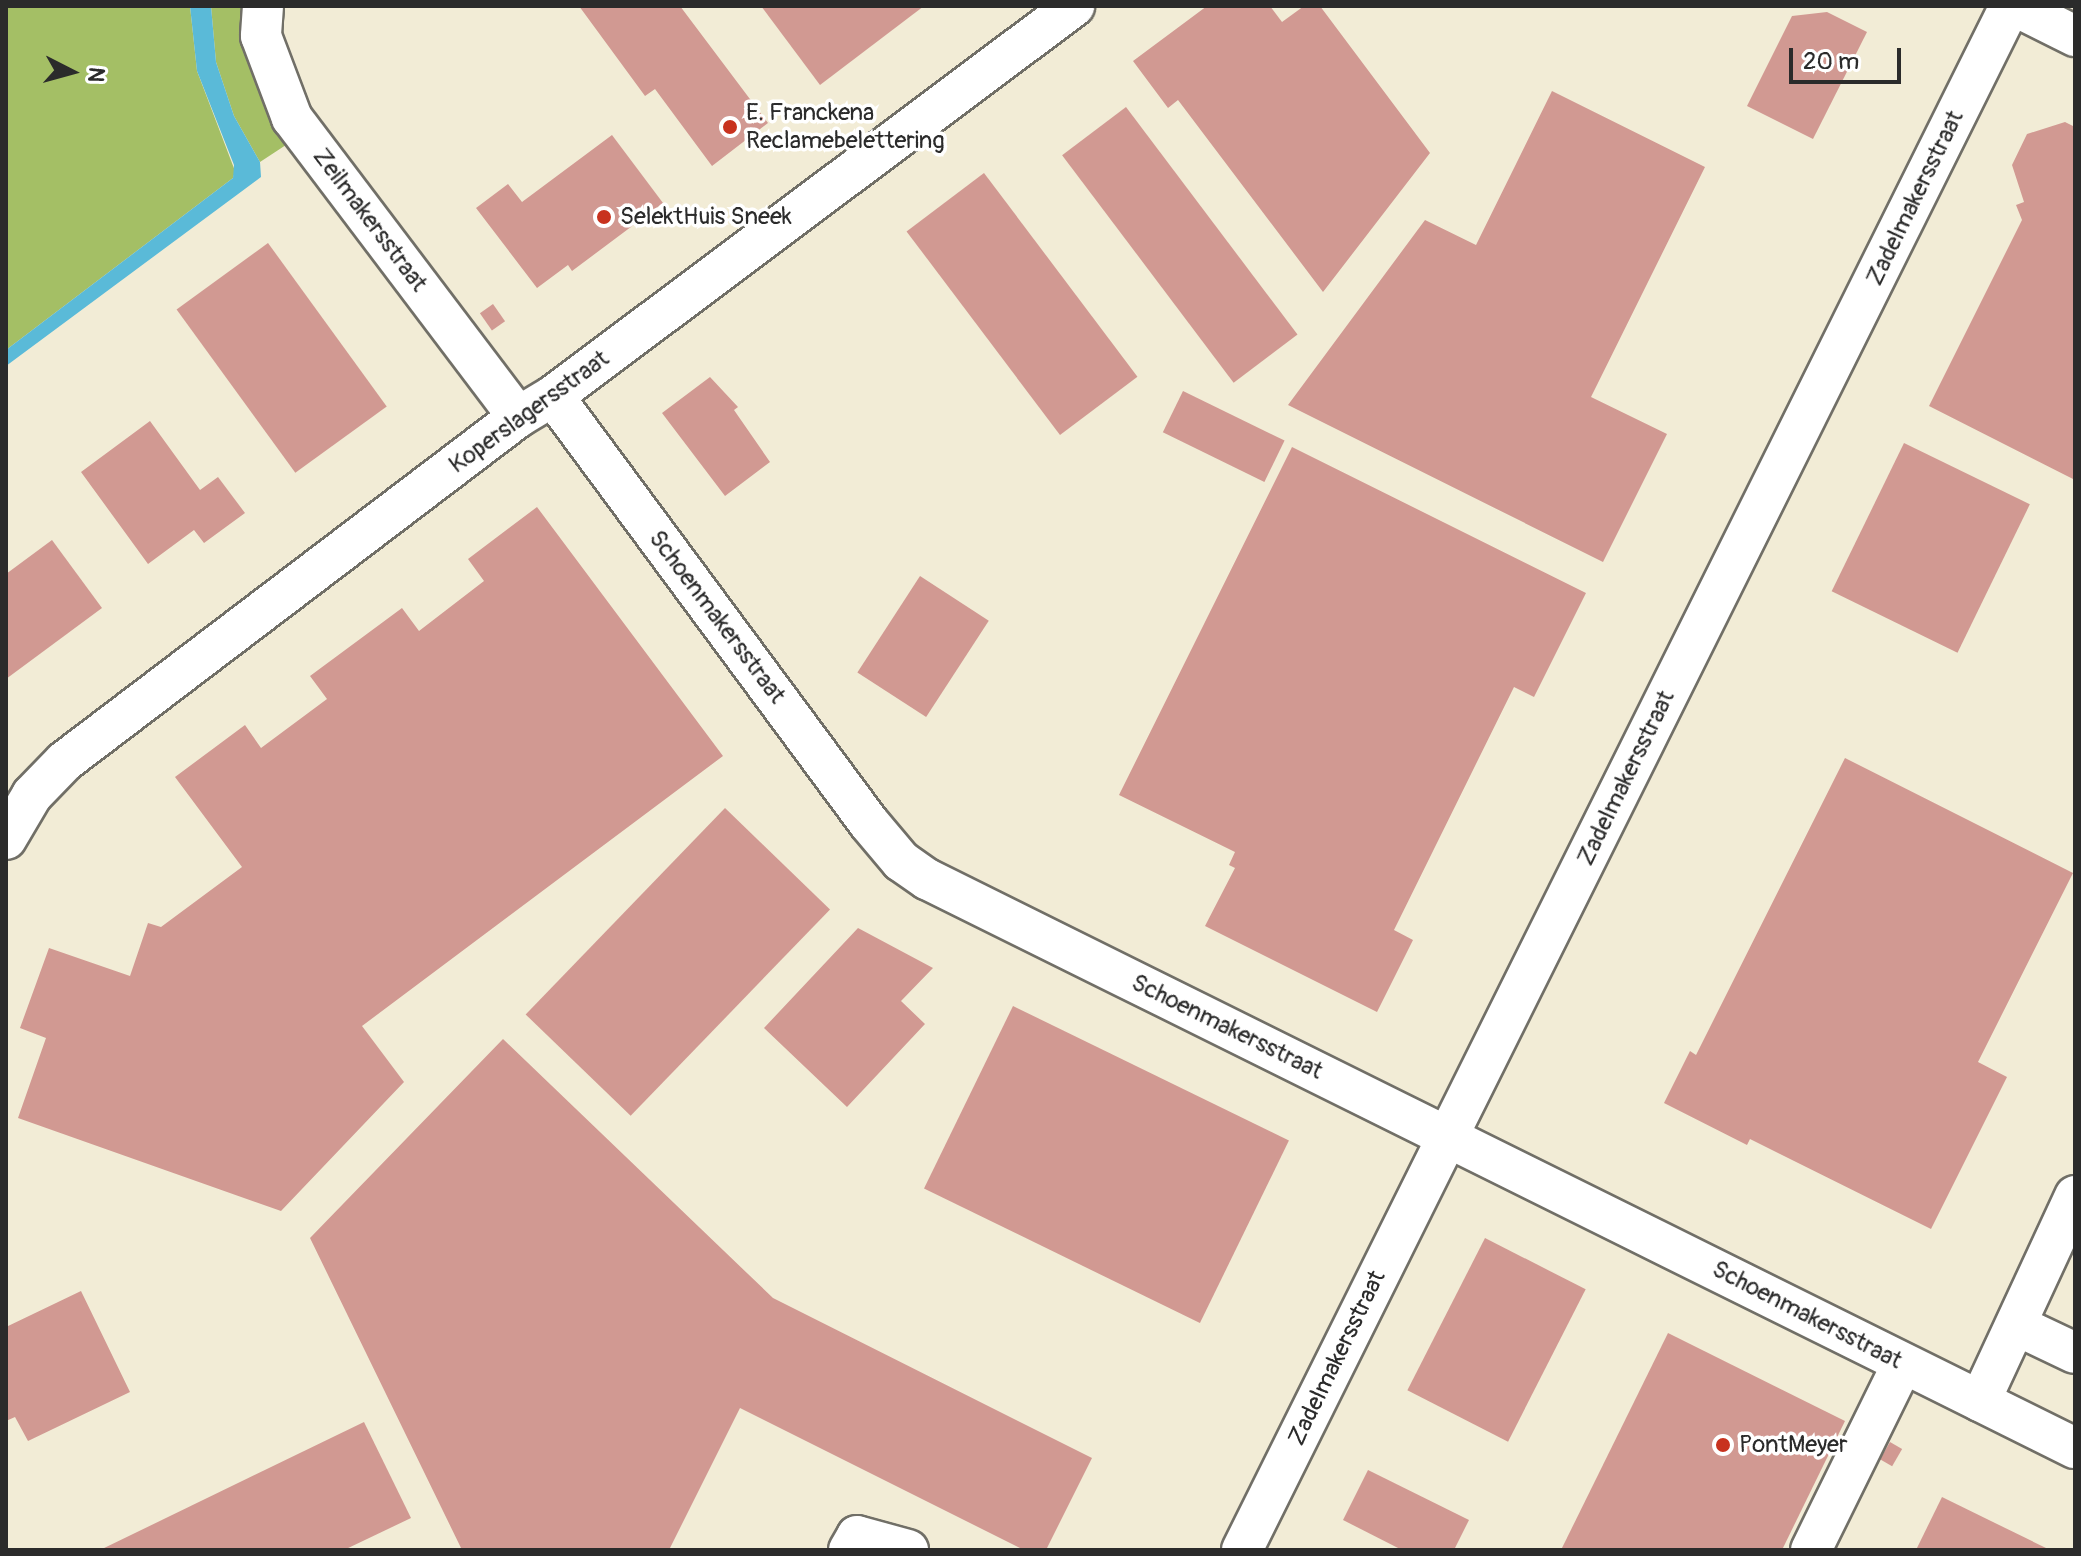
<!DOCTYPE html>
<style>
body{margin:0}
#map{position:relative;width:2081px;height:1556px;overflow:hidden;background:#f2ecd6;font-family:Pangolin,sans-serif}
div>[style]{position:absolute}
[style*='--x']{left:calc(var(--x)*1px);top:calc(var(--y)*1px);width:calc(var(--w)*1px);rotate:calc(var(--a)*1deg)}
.green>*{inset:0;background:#a4bf65}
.water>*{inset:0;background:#5abad8}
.building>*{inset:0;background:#d19992;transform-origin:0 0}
.roads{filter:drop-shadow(2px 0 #716f67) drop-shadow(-2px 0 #716f67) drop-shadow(0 2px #716f67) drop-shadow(0 -2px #716f67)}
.minor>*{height:40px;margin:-20px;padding:0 20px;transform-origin:20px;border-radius:20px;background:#fff}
.dots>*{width:22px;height:22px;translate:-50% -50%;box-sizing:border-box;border:4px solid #fff;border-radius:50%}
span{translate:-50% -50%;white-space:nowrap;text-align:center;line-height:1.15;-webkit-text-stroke:7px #fff;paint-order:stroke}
.poi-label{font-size:24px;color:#2b2b2b}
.left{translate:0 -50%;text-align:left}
.street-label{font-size:24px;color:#2b2b2b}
.frame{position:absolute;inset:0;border:8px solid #2b2b2b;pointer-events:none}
.north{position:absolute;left:32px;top:32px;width:80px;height:80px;-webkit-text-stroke:6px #fff;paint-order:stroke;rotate:96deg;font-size:22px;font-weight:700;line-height:32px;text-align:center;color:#2b2b2b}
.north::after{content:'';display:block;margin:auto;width:28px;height:36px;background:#2b2b2b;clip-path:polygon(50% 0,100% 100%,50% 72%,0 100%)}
.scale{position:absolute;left:1789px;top:48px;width:112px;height:36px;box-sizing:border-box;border:4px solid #2b2b2b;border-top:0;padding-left:10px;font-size:24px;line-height:28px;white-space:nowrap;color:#2b2b2b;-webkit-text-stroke:6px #fff;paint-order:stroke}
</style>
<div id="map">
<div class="green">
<i style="clip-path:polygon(6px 6px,190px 6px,197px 71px,235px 171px,233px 178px,6px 350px)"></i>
<i style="clip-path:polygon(211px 6px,245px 6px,244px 38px,255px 78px,292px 141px,260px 162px,234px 116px,216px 62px)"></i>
</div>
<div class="water">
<i style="clip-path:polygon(190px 6px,211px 6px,216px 62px,234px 116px,260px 162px,261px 177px,6px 366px,6px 350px,233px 178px,234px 165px,197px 71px)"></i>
</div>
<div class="building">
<i style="clip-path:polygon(579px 6px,680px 6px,768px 123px,712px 166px,655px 89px,645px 96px)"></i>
<i style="clip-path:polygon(761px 6px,924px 6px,820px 85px)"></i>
<i style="clip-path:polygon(1207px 6px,1270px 6px,1282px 22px,1304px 6px,1320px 6px,1430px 153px,1323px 292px,1178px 100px,1168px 108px,1133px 61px)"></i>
<i style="clip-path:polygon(1827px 12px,1867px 32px,1813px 139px,1747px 106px,1792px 16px)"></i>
<i style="clip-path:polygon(1552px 91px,1705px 167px,1591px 397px,1667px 434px,1603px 562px,1288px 405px,1425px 220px,1476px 245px)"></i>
<i style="left:1126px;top:107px;width:285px;height:80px;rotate:53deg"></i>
<i style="clip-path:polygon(2065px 122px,2075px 127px,2075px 480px,1929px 406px,2022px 220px,2016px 205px,2024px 202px,2012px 165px,2027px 134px)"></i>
<i style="clip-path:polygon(612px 135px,663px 203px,572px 271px,568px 265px,537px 288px,476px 208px,508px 184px,522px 202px)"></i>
<i style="left:984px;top:173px;width:255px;height:97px;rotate:53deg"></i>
<i style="left:268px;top:243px;width:202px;height:113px;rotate:54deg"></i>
<i style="left:493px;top:304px;width:21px;height:16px;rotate:55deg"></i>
<i style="clip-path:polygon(710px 377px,738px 407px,734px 410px,770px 462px,725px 496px,662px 413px)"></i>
<i style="left:1183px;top:391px;width:113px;height:46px;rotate:26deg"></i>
<i style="clip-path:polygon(150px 421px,200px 490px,218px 477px,245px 513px,204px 543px,194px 530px,148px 564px,81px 472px)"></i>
<i style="left:1904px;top:443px;width:140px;height:165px;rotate:26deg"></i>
<i style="clip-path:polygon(1292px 447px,1586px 593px,1534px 697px,1514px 687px,1394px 930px,1413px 940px,1377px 1012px,1205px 926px,1235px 868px,1229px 865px,1235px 852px,1119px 795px)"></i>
<i style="clip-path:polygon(537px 507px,723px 756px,362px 1026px,404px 1082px,281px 1211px,18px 1118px,46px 1038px,20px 1028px,49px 948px,130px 976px,148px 923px,161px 927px,242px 867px,175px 777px,245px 725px,261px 748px,327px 699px,310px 676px,402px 608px,419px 631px,484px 581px,468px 559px)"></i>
<i style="clip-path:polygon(52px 540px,102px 608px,6px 679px,6px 574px)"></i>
<i style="left:920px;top:576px;width:82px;height:115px;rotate:33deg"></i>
<i style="clip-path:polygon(1845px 758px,2073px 873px,1978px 1062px,2007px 1077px,1931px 1229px,1750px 1139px,1747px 1145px,1664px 1103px,1690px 1051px,1696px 1055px)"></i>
<i style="left:725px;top:808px;width:146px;height:287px;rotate:44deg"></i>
<i style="clip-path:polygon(858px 928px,933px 968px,901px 1001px,925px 1024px,847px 1107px,764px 1028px)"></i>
<i style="left:1013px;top:1006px;width:307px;height:203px;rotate:26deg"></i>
<i style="clip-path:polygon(503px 1039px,773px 1298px,1092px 1458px,1046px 1550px,1024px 1550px,740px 1408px,669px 1550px,462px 1550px,310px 1238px)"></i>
<i style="left:1485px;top:1238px;width:113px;height:171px;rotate:27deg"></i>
<i style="clip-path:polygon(81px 1291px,130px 1392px,28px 1441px,15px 1417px,6px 1421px,6px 1327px)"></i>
<i style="clip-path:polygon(1668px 1333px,1845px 1421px,1782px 1550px,1561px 1550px)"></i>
<i style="clip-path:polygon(364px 1422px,411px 1518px,344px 1550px,100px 1550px)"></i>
<i style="left:1890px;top:1442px;width:14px;height:20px;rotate:30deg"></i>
<i style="clip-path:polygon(1368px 1470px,1469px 1520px,1454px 1550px,1402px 1550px,1343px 1520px)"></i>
<i style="clip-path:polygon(1942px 1497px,2046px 1548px,2045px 1550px,1916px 1550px)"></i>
</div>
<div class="roads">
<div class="minor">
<i style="--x:263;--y:6;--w:30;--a:94"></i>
<i style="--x:261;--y:36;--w:88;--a:69.3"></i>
<i style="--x:292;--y:118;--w:375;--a:52.9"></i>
<i style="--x:2015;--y:6;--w:67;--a:26.6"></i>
<i style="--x:553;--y:396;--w:531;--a:53.5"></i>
<i style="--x:869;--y:823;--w:50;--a:49.9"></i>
<i style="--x:901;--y:861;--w:32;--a:35"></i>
<i style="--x:927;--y:879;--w:1281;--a:26.37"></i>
<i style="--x:6;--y:839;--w:51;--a:-59.4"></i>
<i style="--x:32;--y:795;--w:47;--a:-45.9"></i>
<i style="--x:65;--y:761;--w:569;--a:-37.21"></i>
<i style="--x:518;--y:417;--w:41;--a:-31"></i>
<i style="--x:553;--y:396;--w:651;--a:-36.82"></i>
<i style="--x:2016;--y:1325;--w:65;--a:25.4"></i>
<i style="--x:1980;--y:1401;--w:226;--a:-65.1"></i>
<i style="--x:849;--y:1550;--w:16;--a:-60"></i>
<i style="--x:857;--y:1536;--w:53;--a:15.4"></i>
<i style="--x:1242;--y:1550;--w:1724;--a:-63.55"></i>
<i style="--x:1811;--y:1550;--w:208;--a:-63.8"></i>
</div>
</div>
<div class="dots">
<i style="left:730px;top:127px;background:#c8321e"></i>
<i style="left:604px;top:217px;background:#c8321e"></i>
<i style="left:1723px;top:1445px;background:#c8321e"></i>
</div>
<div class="poi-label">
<span class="left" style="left:746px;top:127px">E. Franckena<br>Reclamebelettering</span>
<span class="left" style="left:620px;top:217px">SelektHuis Sneek</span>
<span class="left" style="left:1739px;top:1445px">PontMeyer</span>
</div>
<div class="street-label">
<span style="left:1915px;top:198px;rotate:-64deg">Zadelmakersstraat</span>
<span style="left:370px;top:220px;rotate:53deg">Zeilmakersstraat</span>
<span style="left:529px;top:412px;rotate:-36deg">Koperslagersstraat</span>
<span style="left:717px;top:617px;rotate:53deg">Schoenmakersstraat</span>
<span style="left:1626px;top:778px;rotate:-64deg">Zadelmakersstraat</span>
<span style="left:1227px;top:1027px;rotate:26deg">Schoenmakersstraat</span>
<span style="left:1807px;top:1315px;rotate:27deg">Schoenmakersstraat</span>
<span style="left:1337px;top:1358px;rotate:-64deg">Zadelmakersstraat</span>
</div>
<div class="frame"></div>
<div class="north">N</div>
<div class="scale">20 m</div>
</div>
